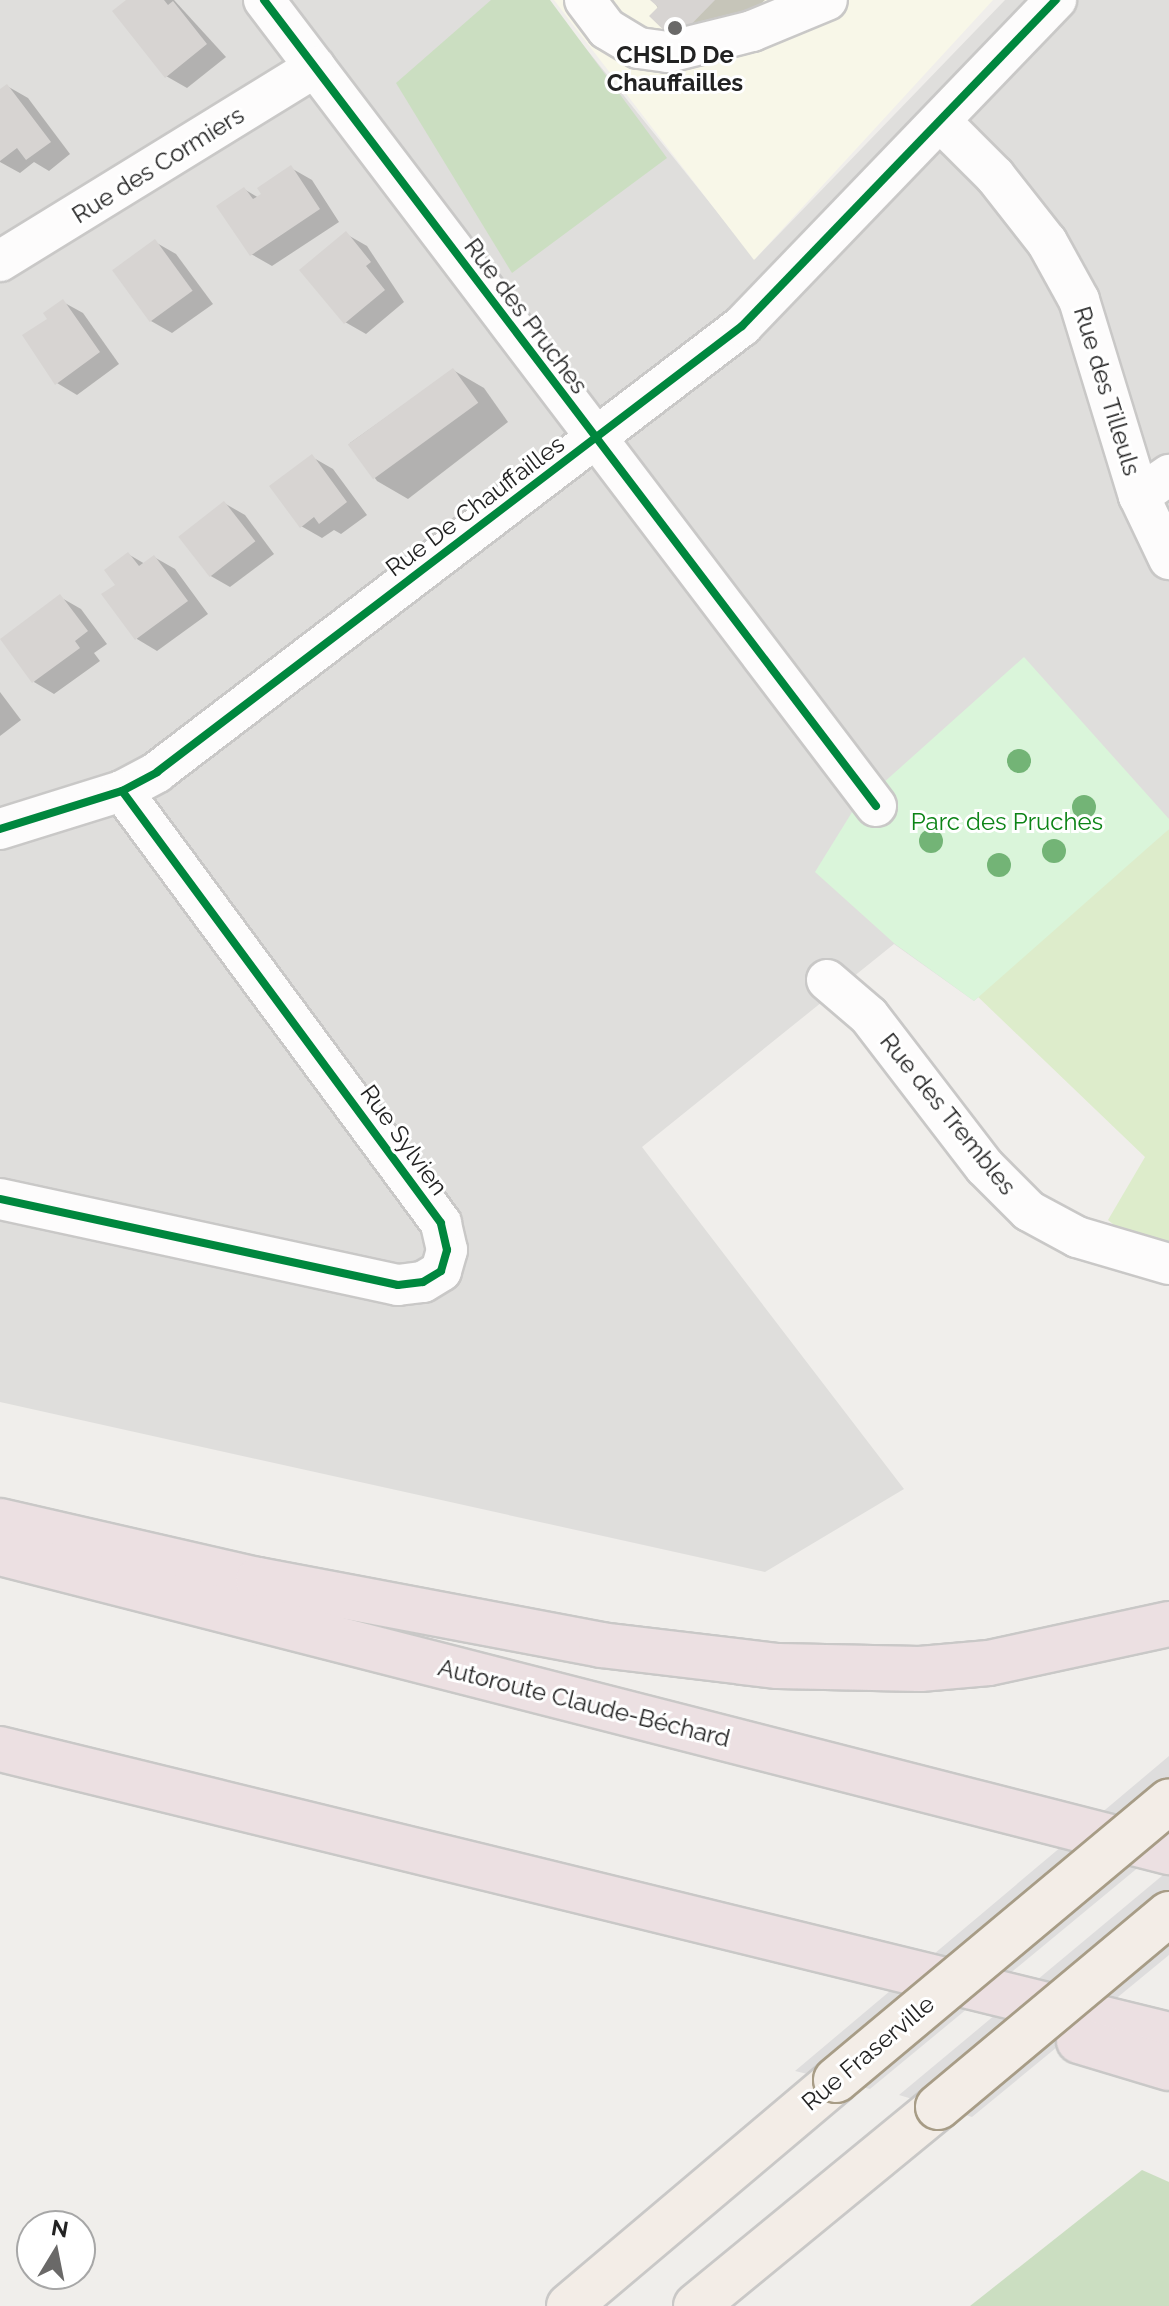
<!DOCTYPE html>
<meta charset="utf-8">
<style>
body{margin:0}
#map{position:relative;width:1169px;height:2306px;overflow:hidden;background:#f0eeeb;font-family:Raleway,sans-serif}
div>[style]{position:absolute}
[style*='--x']{left:calc(var(--x)*1px);top:calc(var(--y)*1px);width:calc(var(--w)*1px);rotate:calc(var(--a)*1deg)}
.residential>*{inset:0;background:#dfdedc}
.education>*{inset:0;background:#f8f7e8}
.grass>*{inset:0;background:#ddeccb}
.forest>*{inset:0;background:#cbdec1}
.park>*{inset:0;background:#daf5da}
.pier>*{inset:0;background:#dedddd}
.shadow>*{inset:0;background:#0003}
.building>*{inset:0;background:#d7d4d2;transform-origin:0 0}
.roads{filter:drop-shadow(2px 0 #c9c8c7) drop-shadow(-2px 0 #c9c8c7) drop-shadow(0 2px #c9c8c7) drop-shadow(0 -2px #c9c8c7)}
.minor>*{height:40px;margin:-20px;padding:0 20px;transform-origin:20px;border-radius:20px;background:#fdfcfc}
.major>*{height:44px;margin:-22px;padding:0 22px;transform-origin:22px;border-radius:22px;background:#f3ede7}
.highway>*{height:44px;margin:-22px;padding:0 22px;transform-origin:22px;border-radius:22px;background:#ece0e2}
.bridges{filter:drop-shadow(2px 0 #a79c86) drop-shadow(-2px 0 #a79c86) drop-shadow(0 2px #a79c86) drop-shadow(0 -2px #a79c86)}
.major-bridge>*{height:44px;margin:-22px;padding:0 22px;transform-origin:22px;border-radius:22px;background:#f3ede7}
.cycleway>*{height:8px;margin:-4px;padding:0 4px;transform-origin:4px;border-radius:4px;background:#00873e}
.trees>*{width:24px;height:24px;margin:-12px;border-radius:50%;background:#73b476}
.dots>*{width:22px;height:22px;translate:-50% -50%;box-sizing:border-box;border:4px solid #fff;border-radius:50%}
span{translate:-50% -50%;white-space:nowrap;text-align:center;line-height:1.15;-webkit-text-stroke:6px #fff;paint-order:stroke}
.poi-label{font-size:24px;color:#222;font-weight:700}
.street-label{font-size:24px;color:#222}
.park-label{font-size:24px;color:#0c8416}
.north{position:absolute;left:16px;top:2210px;width:80px;height:80px;box-sizing:border-box;background:#fff;border:2px solid #a7a7a7;border-radius:50%;rotate:10deg;font-size:22px;font-weight:700;line-height:32px;text-align:center;color:#222}
.north::after{content:'';display:block;margin:auto;width:28px;height:36px;background:#6a6968;clip-path:polygon(50% 0,100% 100%,50% 72%,0 100%)}
</style>
<div id="map">
<div class="residential">
<i style="clip-path:polygon(0 0,547px 0,755px 259px,1005px 0,1169px 0,1169px 829px,974px 1001px,894px 944px,642px 1147px,904px 1489px,765px 1572px,0 1402px)"></i>
</div>
<div class="education">
<i style="clip-path:polygon(554px 0,993px 0,754px 260px)"></i>
</div>
<div class="grass">
<i style="clip-path:polygon(1169px 829px,1169px 1249px,1131px 1239px,1108px 1220px,1145px 1157px,975px 994px)"></i>
</div>
<div class="forest">
<i style="clip-path:polygon(491px 0,550px 0,667px 158px,512px 273px,396px 83px)"></i>
<i style="clip-path:polygon(1142px 2170px,1169px 2182px,1169px 2306px,970px 2306px)"></i>
</div>
<div class="park">
<i style="clip-path:polygon(1024px 657px,1169px 819px,1169px 829px,974px 1001px,895px 944px,815px 872px,854px 809px)"></i>
</div>
<div class="pier">
<i style="clip-path:polygon(1169px 1756px,1169px 1842px,870px 2089px,795px 2071px)"></i>
<i style="clip-path:polygon(1169px 1870px,1169px 1955px,972px 2117px,899px 2095px)"></i>
</div>
<div class="shadow">
<i style="clip-path:polygon(129px 0,174px 0,226px 57px,187px 88px,166px 76px)"></i>
<i style="clip-path:polygon(653px 0,765px 0,755px 9px,762px 15px,716px 62px,676px 39px)"></i>
<i style="clip-path:polygon(7px 86px,28px 98px,70px 154px,49px 171px,34px 162px,20px 173px,0 162px,0 91px)"></i>
<i style="clip-path:polygon(291px 168px,312px 180px,339px 222px,272px 266px,251px 254px,244px 189px,259px 198px)"></i>
<i style="clip-path:polygon(346px 234px,367px 246px,404px 302px,366px 334px,345px 322px)"></i>
<i style="clip-path:polygon(155px 242px,176px 254px,213px 304px,172px 333px,151px 321px)"></i>
<i style="clip-path:polygon(63px 302px,83px 313px,119px 364px,77px 395px,57px 383px,50px 320px)"></i>
<i style="clip-path:polygon(453px 370px,484px 388px,508px 422px,408px 499px,377px 481px,350px 443px)"></i>
<i style="clip-path:polygon(312px 457px,333px 469px,367px 515px,341px 534px,334px 530px,322px 538px,301px 526px)"></i>
<i style="clip-path:polygon(224px 503px,245px 515px,274px 554px,230px 587px,209px 575px)"></i>
<i style="clip-path:polygon(128px 554px,145px 564px,154px 557px,175px 569px,208px 614px,157px 651px,137px 639px)"></i>
<i style="clip-path:polygon(60px 597px,81px 609px,107px 644px,94px 653px,100px 661px,54px 694px,34px 682px)"></i>
<i style="clip-path:polygon(0 692px,21px 720px,0 736px)"></i>
</div>
<div class="building">
<i style="clip-path:polygon(126px 0,164px 0,168px 5px,173px 1px,207px 44px,165px 78px,112px 11px)"></i>
<i style="clip-path:polygon(650px 0,715px 0,675px 41px,649px 16px,658px 7px)"></i>
<i style="clip-path:polygon(7px 84px,51px 142px,26px 160px,17px 148px,0 161px,0 89px)"></i>
<i style="clip-path:polygon(291px 165px,320px 209px,250px 256px,216px 206px,244px 187px,253px 199px,261px 194px,257px 188px)"></i>
<i style="clip-path:polygon(346px 231px,371px 262px,366px 266px,385px 290px,344px 324px,299px 270px)"></i>
<i style="left:155px;top:239px;width:64px;height:53px;rotate:54deg"></i>
<i style="clip-path:polygon(63px 299px,100px 352px,55px 385px,22px 335px,47px 319px,43px 313px)"></i>
<i style="left:453px;top:368px;width:43px;height:130px;rotate:54deg"></i>
<i style="clip-path:polygon(312px 454px,347px 502px,319px 524px,314px 517px,300px 528px,269px 486px)"></i>
<i style="left:224px;top:501px;width:51px;height:58px;rotate:52deg"></i>
<i style="clip-path:polygon(128px 552px,139px 566px,154px 555px,188px 601px,135px 640px,101px 594px,115px 585px,104px 570px)"></i>
<i style="clip-path:polygon(60px 594px,88px 631px,75px 641px,80px 648px,32px 683px,0 639px)"></i>
</div>
<div class="roads">
<div class="minor">
<i style="--x:264;--y:0;--w:1012;--a:52.79"></i>
<i style="--x:585;--y:0;--w:36;--a:53"></i>
<i style="--x:607;--y:29;--w:37;--a:31"></i>
<i style="--x:639;--y:48;--w:29;--a:8"></i>
<i style="--x:668;--y:52;--w:87;--a:-14"></i>
<i style="--x:752;--y:31;--w:81;--a:-22.5"></i>
<i style="--x:940;--y:121;--w:78;--a:45"></i>
<i style="--x:995;--y:176;--w:84;--a:51.8"></i>
<i style="--x:1047;--y:242;--w:66;--a:61.1"></i>
<i style="--x:1079;--y:300;--w:205;--a:73"></i>
<i style="--x:1139;--y:496;--w:70;--a:64.5"></i>
<i style="--x:0;--y:261;--w:370;--a:-31.6"></i>
<i style="--x:1139;--y:496;--w:37;--a:-35"></i>
<i style="--x:0;--y:829;--w:128;--a:-17.3"></i>
<i style="--x:122;--y:791;--w:40;--a:-28"></i>
<i style="--x:157;--y:772;--w:736;--a:-37.32"></i>
<i style="--x:742;--y:326;--w:453;--a:-46.1"></i>
<i style="--x:827;--y:980;--w:55;--a:40.6"></i>
<i style="--x:869;--y:1016;--w:190;--a:52.5"></i>
<i style="--x:985;--y:1167;--w:62;--a:45"></i>
<i style="--x:1029;--y:1211;--w:55;--a:28.4"></i>
<i style="--x:1077;--y:1237;--w:96;--a:16.4"></i>
<i style="--x:0;--y:1199;--w:407;--a:12.2"></i>
<i style="--x:398;--y:1285;--w:25;--a:-7"></i>
<i style="--x:423;--y:1282;--w:21;--a:-31"></i>
<i style="--x:441;--y:1271;--w:22;--a:-74"></i>
<i style="--x:447;--y:1250;--w:28;--a:-103"></i>
<i style="--x:441;--y:1223;--w:537;--a:-126.44"></i>
</div>
<div class="major">
<i style="--x:569;--y:2306;--w:350;--a:-40.2"></i>
<i style="--x:696;--y:2306;--w:313;--a:-39.4"></i>
</div>
<div class="highway">
<i style="--x:0;--y:1521;--w:265;--a:12.9"></i>
<i style="--x:258;--y:1580;--w:349;--a:10.7"></i>
<i style="--x:601;--y:1645;--w:178;--a:6.8"></i>
<i style="--x:778;--y:1666;--w:142;--a:1.2"></i>
<i style="--x:920;--y:1669;--w:69;--a:-5"></i>
<i style="--x:989;--y:1663;--w:184;--a:-12.2"></i>
<i style="--x:0;--y:1553;--w:1207;--a:14.35"></i>
<i style="--x:0;--y:1749;--w:1203;--a:13.75"></i>
<i style="--x:1079;--y:2041;--w:94;--a:16.7"></i>
</div>
</div>
<div class="bridges">
<div class="major-bridge">
<i style="--x:836;--y:2080;--w:434;--a:-39.9"></i>
<i style="--x:938;--y:2107;--w:301;--a:-39.9"></i>
</div>
</div>
<div class="cycleway">
<i style="--x:264;--y:0;--w:1012;--a:52.79"></i>
<i style="--x:0;--y:829;--w:128;--a:-17.3"></i>
<i style="--x:122;--y:791;--w:40;--a:-28"></i>
<i style="--x:157;--y:772;--w:736;--a:-37.32"></i>
<i style="--x:742;--y:326;--w:453;--a:-46.1"></i>
<i style="--x:0;--y:1199;--w:407;--a:12.2"></i>
<i style="--x:398;--y:1285;--w:25;--a:-7"></i>
<i style="--x:423;--y:1282;--w:21;--a:-31"></i>
<i style="--x:441;--y:1271;--w:22;--a:-74"></i>
<i style="--x:447;--y:1250;--w:28;--a:-103"></i>
<i style="--x:441;--y:1223;--w:537;--a:-126.44"></i>
</div>
<div class="trees">
<i style="left:1019px;top:761px"></i>
<i style="left:1084px;top:807px"></i>
<i style="left:931px;top:841px"></i>
<i style="left:1054px;top:851px"></i>
<i style="left:999px;top:865px"></i>
</div>
<div class="dots">
<i style="left:675px;top:28px;background:#6a6968"></i>
</div>
<div class="poi-label">
<span style="left:675px;top:69px">CHSLD De<br>Chauffailles</span>
</div>
<div class="street-label">
<span style="left:158px;top:165px;rotate:-32deg">Rue des Cormiers</span>
<span style="left:526px;top:316px;rotate:53deg">Rue des Pruches</span>
<span style="left:1107px;top:391px;rotate:73deg">Rue des Tilleuls</span>
<span style="left:475px;top:506px;rotate:-37deg">Rue De Chauffailles</span>
<span style="left:948px;top:1114px;rotate:51deg">Rue des Trembles</span>
<span style="left:404px;top:1140px;rotate:54deg">Rue Sylvien</span>
<span style="left:584px;top:1703px;rotate:14deg">Autoroute Claude-Béchard</span>
<span style="left:868px;top:2053px;rotate:-40deg">Rue Fraserville</span>
</div>
<div class="park-label">
<span style="left:1007px;top:822px">Parc des Pruches</span>
</div>
<div class="north">N</div>
</div>
